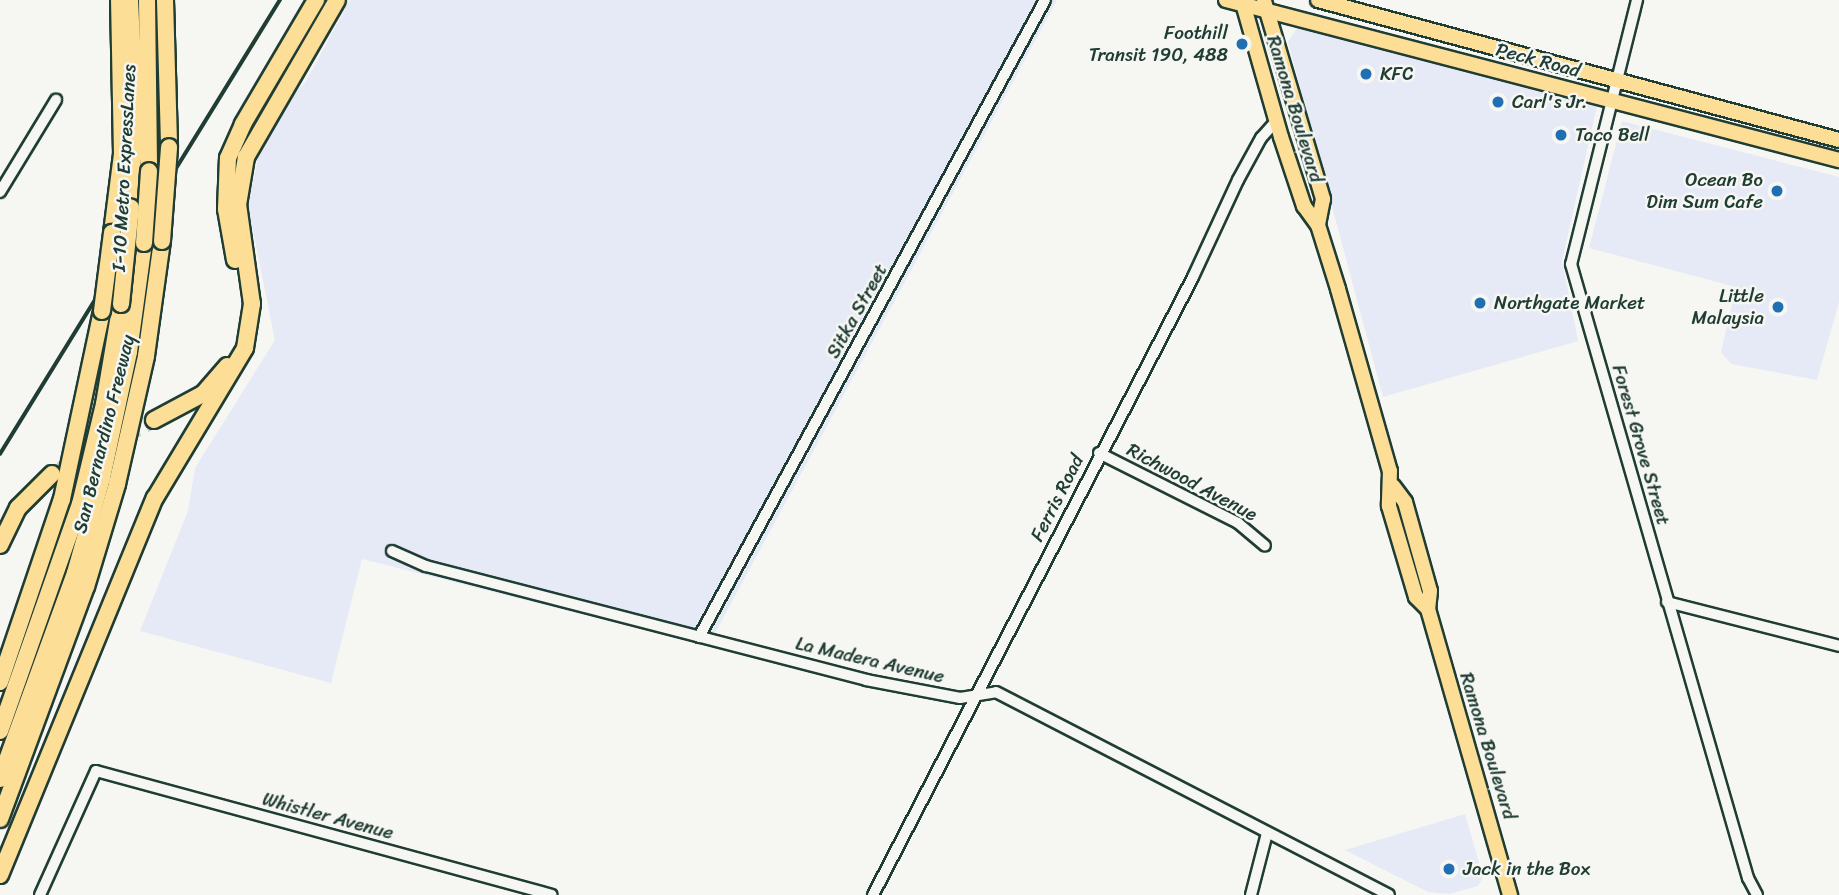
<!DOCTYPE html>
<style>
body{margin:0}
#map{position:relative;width:1839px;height:895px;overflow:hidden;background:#f6f6f2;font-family:Sriracha,sans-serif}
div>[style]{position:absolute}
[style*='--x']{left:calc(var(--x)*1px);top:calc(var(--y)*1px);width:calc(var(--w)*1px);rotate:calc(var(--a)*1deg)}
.built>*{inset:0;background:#e6eaf6}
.highway-tunnel>*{height:16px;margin-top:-8px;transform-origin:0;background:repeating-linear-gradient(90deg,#cbd1cc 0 16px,transparent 0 24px)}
.roads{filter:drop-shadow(2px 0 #1f3d34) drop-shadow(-2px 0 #1f3d34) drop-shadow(0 2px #1f3d34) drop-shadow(0 -2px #1f3d34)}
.minor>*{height:10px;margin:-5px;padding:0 5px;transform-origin:5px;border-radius:5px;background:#f6f6f2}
.major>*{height:14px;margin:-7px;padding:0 7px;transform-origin:7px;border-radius:7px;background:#fdde96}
.highway>*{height:16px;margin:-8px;padding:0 8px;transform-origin:8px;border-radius:8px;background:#fdde96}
.rail>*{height:3.5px;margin:-1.75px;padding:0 1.75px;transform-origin:1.75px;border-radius:1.75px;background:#1f3d34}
.bridges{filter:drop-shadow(2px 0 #1f3d34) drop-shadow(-2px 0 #1f3d34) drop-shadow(0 2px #1f3d34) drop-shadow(0 -2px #1f3d34)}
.highway-bridge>*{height:16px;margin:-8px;padding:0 8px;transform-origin:8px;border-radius:8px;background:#fdde96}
.dots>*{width:19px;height:19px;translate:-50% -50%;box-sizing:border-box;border:4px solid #f6f6f2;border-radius:50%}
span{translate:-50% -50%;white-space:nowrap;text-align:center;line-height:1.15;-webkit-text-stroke:5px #f6f6f2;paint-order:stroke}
.poi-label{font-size:19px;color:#1f3d34}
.right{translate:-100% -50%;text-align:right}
.left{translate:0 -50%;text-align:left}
.street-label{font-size:19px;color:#1f3d34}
</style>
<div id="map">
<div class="built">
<i style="clip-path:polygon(350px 0,1057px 0,708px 646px,362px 559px,331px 683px,140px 631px,188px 511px,195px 468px,275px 340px,248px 205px,267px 117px,305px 83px)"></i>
<i style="clip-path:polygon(1302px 27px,1597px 106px,1562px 261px,1578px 341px,1383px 397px,1288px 42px,1296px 29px)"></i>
<i style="clip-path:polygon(1622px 121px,1839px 177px,1839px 302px,1817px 380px,1731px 364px,1721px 352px,1736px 287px,1589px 248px)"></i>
<i style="clip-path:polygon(1465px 814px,1483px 877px,1478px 886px,1449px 894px,1428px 892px,1345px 850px)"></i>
</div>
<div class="highway-tunnel">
<i style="--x:60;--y:470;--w:106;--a:-28"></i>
</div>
<div class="roads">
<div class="minor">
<i style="--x:1637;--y:0;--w:272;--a:104"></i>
<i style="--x:1571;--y:264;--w:639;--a:73.92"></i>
<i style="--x:1748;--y:878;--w:19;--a:62"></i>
<i style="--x:0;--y:192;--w:108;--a:-58.7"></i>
<i style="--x:1099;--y:453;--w:156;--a:26.7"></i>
<i style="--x:1238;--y:523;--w:35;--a:40"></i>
<i style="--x:392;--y:551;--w:37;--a:24"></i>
<i style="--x:426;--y:566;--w:455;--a:14.5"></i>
<i style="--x:866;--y:680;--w:96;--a:10.8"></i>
<i style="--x:960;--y:698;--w:36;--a:-9"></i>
<i style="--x:996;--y:692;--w:442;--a:27.3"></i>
<i style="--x:1667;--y:602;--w:178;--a:14.3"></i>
<i style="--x:699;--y:637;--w:725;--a:-61.49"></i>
<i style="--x:40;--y:895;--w:136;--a:-65.7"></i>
<i style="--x:96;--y:771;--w:472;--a:15.2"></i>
<i style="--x:873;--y:895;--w:696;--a:-62.62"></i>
<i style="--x:1193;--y:277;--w:107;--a:-65.1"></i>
<i style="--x:1238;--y:180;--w:48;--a:-61.3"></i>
<i style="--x:1261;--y:138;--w:24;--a:-48"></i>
<i style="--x:1251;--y:895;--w:64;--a:-75.5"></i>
</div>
<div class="major">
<i style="--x:1226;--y:0;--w:634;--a:14.63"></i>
<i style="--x:1242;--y:0;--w:142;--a:74.1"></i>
<i style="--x:1281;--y:137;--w:73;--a:71.6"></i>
<i style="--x:1304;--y:206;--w:24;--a:54"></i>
<i style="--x:1318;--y:225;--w:67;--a:72.6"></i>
<i style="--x:1338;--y:289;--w:189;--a:74.1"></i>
<i style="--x:1390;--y:471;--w:35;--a:92"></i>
<i style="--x:1389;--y:506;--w:95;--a:73.5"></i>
<i style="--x:1416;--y:597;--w:17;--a:45"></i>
<i style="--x:1318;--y:0;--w:539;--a:15.04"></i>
<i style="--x:1264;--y:1;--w:207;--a:73.4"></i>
<i style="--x:1323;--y:199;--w:26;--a:101"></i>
<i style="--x:1393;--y:486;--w:20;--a:53"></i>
<i style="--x:1405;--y:502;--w:92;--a:74.3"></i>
<i style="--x:1430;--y:591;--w:18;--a:96"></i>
<i style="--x:1428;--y:609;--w:298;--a:74"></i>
</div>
<div class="highway">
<i style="--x:130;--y:0;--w:108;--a:87.3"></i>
<i style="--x:135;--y:108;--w:100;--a:92.3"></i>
<i style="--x:147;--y:0;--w:171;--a:89.3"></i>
<i style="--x:165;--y:0;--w:147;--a:88.4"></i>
<i style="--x:112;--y:233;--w:80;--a:-82.8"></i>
<i style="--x:122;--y:154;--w:154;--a:-91.1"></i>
<i style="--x:235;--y:260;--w:52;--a:-100"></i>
<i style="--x:226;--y:209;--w:51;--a:-87.8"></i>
<i style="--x:228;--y:158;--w:37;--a:-66"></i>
<i style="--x:243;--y:124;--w:144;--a:-59.5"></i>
<i style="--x:154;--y:420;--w:55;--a:-28"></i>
<i style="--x:203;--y:394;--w:37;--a:-49"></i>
<i style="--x:0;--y:545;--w:41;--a:-64.1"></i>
<i style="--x:18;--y:508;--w:48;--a:-45"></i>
<i style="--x:0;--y:682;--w:193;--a:-71.3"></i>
<i style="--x:62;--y:499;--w:192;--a:-78"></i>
<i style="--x:0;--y:731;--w:241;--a:-70.6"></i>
<i style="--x:80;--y:504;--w:103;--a:-76.5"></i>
<i style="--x:104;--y:404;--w:101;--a:-80.4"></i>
<i style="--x:0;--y:779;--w:219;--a:-70"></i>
<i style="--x:75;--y:573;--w:99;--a:-74.1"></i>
<i style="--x:102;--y:478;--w:129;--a:-77.9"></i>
<i style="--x:129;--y:352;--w:110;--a:-82.2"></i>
<i style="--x:0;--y:819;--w:247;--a:-69.7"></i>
<i style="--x:86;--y:587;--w:108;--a:-73.2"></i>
<i style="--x:117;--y:484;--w:131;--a:-77.2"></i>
<i style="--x:146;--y:356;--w:116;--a:-82.1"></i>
<i style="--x:0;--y:875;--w:408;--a:-67.7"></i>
<i style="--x:155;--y:498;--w:175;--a:-59"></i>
<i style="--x:245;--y:348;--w:45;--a:-81"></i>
<i style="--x:252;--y:304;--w:100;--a:-98"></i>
<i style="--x:238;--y:205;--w:49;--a:-80.5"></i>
<i style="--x:246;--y:157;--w:181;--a:-59.9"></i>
</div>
</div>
<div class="rail">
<i style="--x:0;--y:454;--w:533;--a:-58.34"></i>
</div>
<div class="bridges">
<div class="highway-bridge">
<i style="--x:162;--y:241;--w:94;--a:-85.7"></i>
<i style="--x:144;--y:243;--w:72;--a:-86"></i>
<i style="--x:121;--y:304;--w:97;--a:-84.1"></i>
<i style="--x:102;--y:311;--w:79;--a:-82.7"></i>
</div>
</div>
<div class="dots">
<i style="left:1242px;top:44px;background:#1f6fb2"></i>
<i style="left:1366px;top:74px;background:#1f6fb2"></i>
<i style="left:1498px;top:102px;background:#1f6fb2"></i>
<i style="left:1561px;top:135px;background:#1f6fb2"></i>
<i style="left:1777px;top:191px;background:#1f6fb2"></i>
<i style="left:1480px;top:303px;background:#1f6fb2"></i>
<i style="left:1778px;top:307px;background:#1f6fb2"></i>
<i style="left:1449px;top:869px;background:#1f6fb2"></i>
</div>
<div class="poi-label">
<span class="right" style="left:1228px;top:44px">Foothill<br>Transit 190, 488</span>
<span class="left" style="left:1380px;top:74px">KFC</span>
<span class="left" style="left:1512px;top:102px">Carl's Jr.</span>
<span class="left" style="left:1575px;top:135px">Taco Bell</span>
<span class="right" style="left:1763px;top:191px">Ocean Bo<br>Dim Sum Cafe</span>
<span class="right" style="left:1764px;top:307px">Little<br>Malaysia</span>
<span class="left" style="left:1494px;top:303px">Northgate Market</span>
<span class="left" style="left:1463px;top:869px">Jack in the Box</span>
</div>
<div class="street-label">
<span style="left:1538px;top:60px;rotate:15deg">Peck Road</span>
<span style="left:1295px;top:109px;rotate:73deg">Ramona Boulevard</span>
<span style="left:124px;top:168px;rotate:-87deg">I-10 Metro ExpressLanes</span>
<span style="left:857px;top:311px;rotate:-61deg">Sitka Street</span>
<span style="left:104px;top:434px;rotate:-76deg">San Bernardino Freeway</span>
<span style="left:1641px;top:445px;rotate:74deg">Forest Grove Street</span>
<span style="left:1192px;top:482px;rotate:28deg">Richwood Avenue</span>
<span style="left:1057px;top:498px;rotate:-63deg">Ferris Road</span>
<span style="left:870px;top:660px;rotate:13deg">La Madera Avenue</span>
<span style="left:1488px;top:746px;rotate:73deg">Ramona Boulevard</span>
<span style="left:328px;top:816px;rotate:15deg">Whistler Avenue</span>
</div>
</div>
